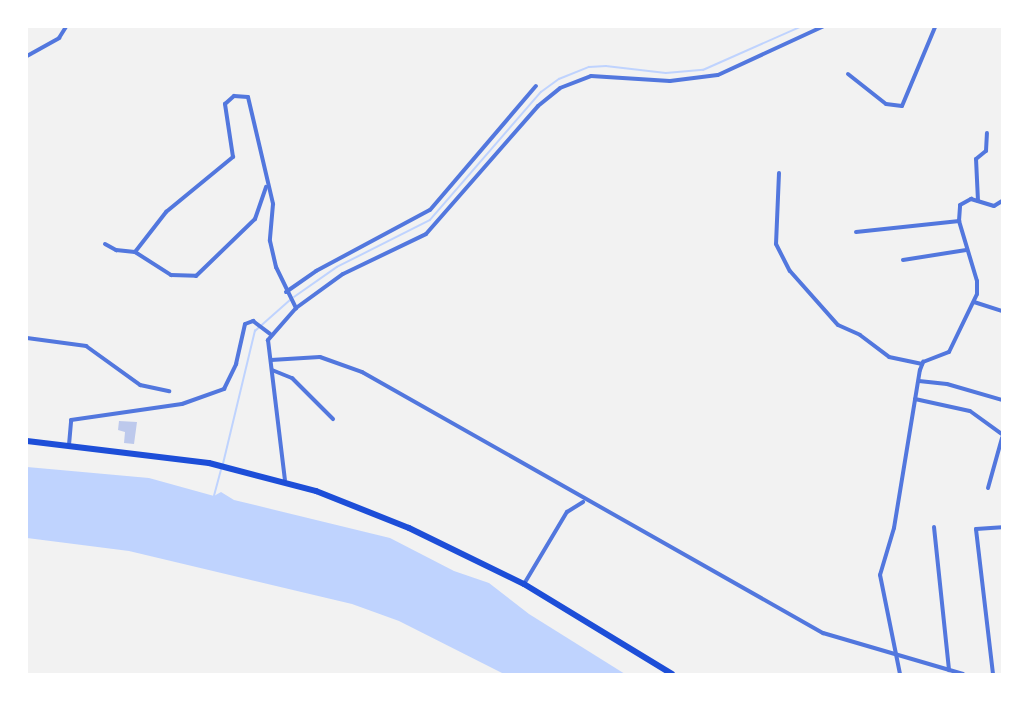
<!DOCTYPE html>
<style>
body{margin:0}
#map{position:relative;width:1029px;height:701px;overflow:hidden;background:#f2f2f2;font-family:"DM Sans",sans-serif}
div>[style]{position:absolute}
[style*='--x']{left:calc(var(--x)*1px);top:calc(var(--y)*1px);width:calc(var(--w)*1px);rotate:calc(var(--a)*1deg)}
.water>*{inset:0;background:#bfd3fe}
.stream>*{height:1.5px;margin:-0.75px;padding:0 0.75px;transform-origin:0.75px;border-radius:0.75px;background:#bfd3fe}
.building>*{inset:0;background:#bdc9ec}
.minor>*{height:4px;margin:-2px;padding:0 2px;transform-origin:2px;border-radius:2px;background:#5277de}
.primary>*{height:6px;margin:-3px;padding:0 3px;transform-origin:3px;border-radius:3px;background:#1d4ed8}
span{translate:-50% -50%;white-space:nowrap;text-align:center;line-height:1.15;-webkit-text-stroke:4.5px #fff;paint-order:stroke}
.frame{position:absolute;inset:0;border:28px solid #fff;pointer-events:none}
</style>
<div id="map">
<div class="water">
<i style="clip-path:polygon(27px 467px,149px 478px,214px 496px,221px 492px,234px 500px,390px 538px,454px 571px,489px 583px,529px 614px,625px 674px,504px 674px,399px 621px,352px 604px,129px 551px,27px 538px)"></i>
</div>
<div class="stream">
<i style="--x:294;--y:297;--w:52;--a:-34.9"></i>
<i style="--x:337;--y:267;--w:104;--a:-26.8"></i>
<i style="--x:430;--y:220;--w:169;--a:-49.1"></i>
<i style="--x:541;--y:92;--w:22;--a:-36"></i>
<i style="--x:559;--y:79;--w:32;--a:-22"></i>
<i style="--x:589;--y:67;--w:17;--a:-3"></i>
<i style="--x:606;--y:66;--w:60;--a:6.7"></i>
<i style="--x:666;--y:73;--w:37;--a:-5"></i>
<i style="--x:703;--y:70;--w:106;--a:-23.9"></i>
<i style="--x:223;--y:464;--w:137;--a:-76.5"></i>
<i style="--x:255;--y:331;--w:47;--a:-41.5"></i>
<i style="--x:214;--y:496;--w:28;--a:-75"></i>
</div>
<div class="building">
<i style="clip-path:polygon(119px 421px,137px 422px,134px 444px,124px 443px,125px 432px,118px 430px)"></i>
</div>
<div class="minor">
<i style="--x:27;--y:56;--w:37;--a:-29"></i>
<i style="--x:59;--y:38;--w:13;--a:-58"></i>
<i style="--x:848;--y:74;--w:48;--a:38.3"></i>
<i style="--x:886;--y:104;--w:16;--a:7"></i>
<i style="--x:902;--y:106;--w:86;--a:-67.3"></i>
<i style="--x:779;--y:173;--w:71;--a:92.4"></i>
<i style="--x:776;--y:244;--w:30;--a:63"></i>
<i style="--x:790;--y:271;--w:72;--a:48.4"></i>
<i style="--x:838;--y:325;--w:24;--a:24"></i>
<i style="--x:860;--y:335;--w:36;--a:37"></i>
<i style="--x:889;--y:357;--w:34;--a:12"></i>
<i style="--x:978;--y:201;--w:42;--a:-92.7"></i>
<i style="--x:976;--y:159;--w:13;--a:-39"></i>
<i style="--x:986;--y:151;--w:18;--a:-87"></i>
<i style="--x:856;--y:232;--w:104;--a:-6.1"></i>
<i style="--x:105;--y:244;--w:13;--a:29"></i>
<i style="--x:116;--y:250;--w:19;--a:6"></i>
<i style="--x:135;--y:252;--w:51;--a:-52.2"></i>
<i style="--x:166;--y:212;--w:87;--a:-39.4"></i>
<i style="--x:233;--y:157;--w:54;--a:-98.6"></i>
<i style="--x:225;--y:104;--w:12;--a:-42"></i>
<i style="--x:234;--y:96;--w:14;--a:4"></i>
<i style="--x:248;--y:97;--w:110;--a:76.8"></i>
<i style="--x:273;--y:204;--w:37;--a:95"></i>
<i style="--x:270;--y:241;--w:27;--a:77"></i>
<i style="--x:276;--y:267;--w:46;--a:64"></i>
<i style="--x:296;--y:308;--w:43;--a:131.2"></i>
<i style="--x:268;--y:340;--w:141;--a:83.1"></i>
<i style="--x:135;--y:252;--w:43;--a:32.6"></i>
<i style="--x:171;--y:275;--w:25;--a:2"></i>
<i style="--x:196;--y:276;--w:82;--a:-44"></i>
<i style="--x:255;--y:219;--w:34;--a:-71"></i>
<i style="--x:903;--y:260;--w:64;--a:-9"></i>
<i style="--x:286;--y:292;--w:37;--a:-35"></i>
<i style="--x:316;--y:271;--w:129;--a:-28.2"></i>
<i style="--x:430;--y:210;--w:163;--a:-49.5"></i>
<i style="--x:974;--y:302;--w:29;--a:18"></i>
<i style="--x:296;--y:308;--w:58;--a:-35.9"></i>
<i style="--x:343;--y:274;--w:92;--a:-25.7"></i>
<i style="--x:426;--y:234;--w:170;--a:-48.8"></i>
<i style="--x:538;--y:106;--w:28;--a:-39"></i>
<i style="--x:560;--y:88;--w:33;--a:-21"></i>
<i style="--x:591;--y:76;--w:79;--a:3.6"></i>
<i style="--x:670;--y:81;--w:48;--a:-7.1"></i>
<i style="--x:718;--y:75;--w:115;--a:-24.8"></i>
<i style="--x:27;--y:338;--w:60;--a:7.7"></i>
<i style="--x:86;--y:346;--w:67;--a:35.8"></i>
<i style="--x:140;--y:385;--w:30;--a:12"></i>
<i style="--x:271;--y:360;--w:49;--a:-3.5"></i>
<i style="--x:320;--y:357;--w:45;--a:19.7"></i>
<i style="--x:362;--y:372;--w:530;--a:29.52"></i>
<i style="--x:823;--y:633;--w:146;--a:16.3"></i>
<i style="--x:272;--y:370;--w:22;--a:22"></i>
<i style="--x:292;--y:378;--w:58;--a:45"></i>
<i style="--x:919;--y:381;--w:28;--a:6"></i>
<i style="--x:947;--y:384;--w:57;--a:16.2"></i>
<i style="--x:915;--y:399;--w:56;--a:12.3"></i>
<i style="--x:970;--y:411;--w:39;--a:36"></i>
<i style="--x:69;--y:445;--w:25;--a:-85"></i>
<i style="--x:71;--y:420;--w:112;--a:-8.2"></i>
<i style="--x:182;--y:404;--w:45;--a:-19.7"></i>
<i style="--x:224;--y:389;--w:28;--a:-64"></i>
<i style="--x:236;--y:364;--w:41;--a:-77.3"></i>
<i style="--x:245;--y:324;--w:9;--a:-21"></i>
<i style="--x:253;--y:321;--w:21;--a:37"></i>
<i style="--x:988;--y:488;--w:52;--a:-74.4"></i>
<i style="--x:934;--y:527;--w:144;--a:84"></i>
<i style="--x:524;--y:584;--w:84;--a:-59.2"></i>
<i style="--x:567;--y:512;--w:19;--a:-32"></i>
<i style="--x:900;--y:674;--w:101;--a:-101.4"></i>
<i style="--x:880;--y:575;--w:49;--a:-73.4"></i>
<i style="--x:894;--y:528;--w:160;--a:-80.7"></i>
<i style="--x:920;--y:370;--w:9;--a:-69"></i>
<i style="--x:923;--y:362;--w:28;--a:-21"></i>
<i style="--x:949;--y:352;--w:64;--a:-64.2"></i>
<i style="--x:977;--y:294;--w:13;--a:-90"></i>
<i style="--x:977;--y:281;--w:63;--a:-106.7"></i>
<i style="--x:959;--y:221;--w:16;--a:-86"></i>
<i style="--x:960;--y:205;--w:13;--a:-29"></i>
<i style="--x:971;--y:199;--w:24;--a:17"></i>
<i style="--x:994;--y:206;--w:9;--a:-32"></i>
<i style="--x:993;--y:674;--w:146;--a:-96.7"></i>
<i style="--x:976;--y:529;--w:26;--a:-4"></i>
</div>
<div class="primary">
<i style="--x:27;--y:441;--w:183;--a:6.9"></i>
<i style="--x:209;--y:463;--w:111;--a:14.7"></i>
<i style="--x:316;--y:491;--w:100;--a:21.7"></i>
<i style="--x:409;--y:528;--w:128;--a:26"></i>
<i style="--x:524;--y:584;--w:173;--a:31.3"></i>
</div>
<div class="frame"></div>
</div>
